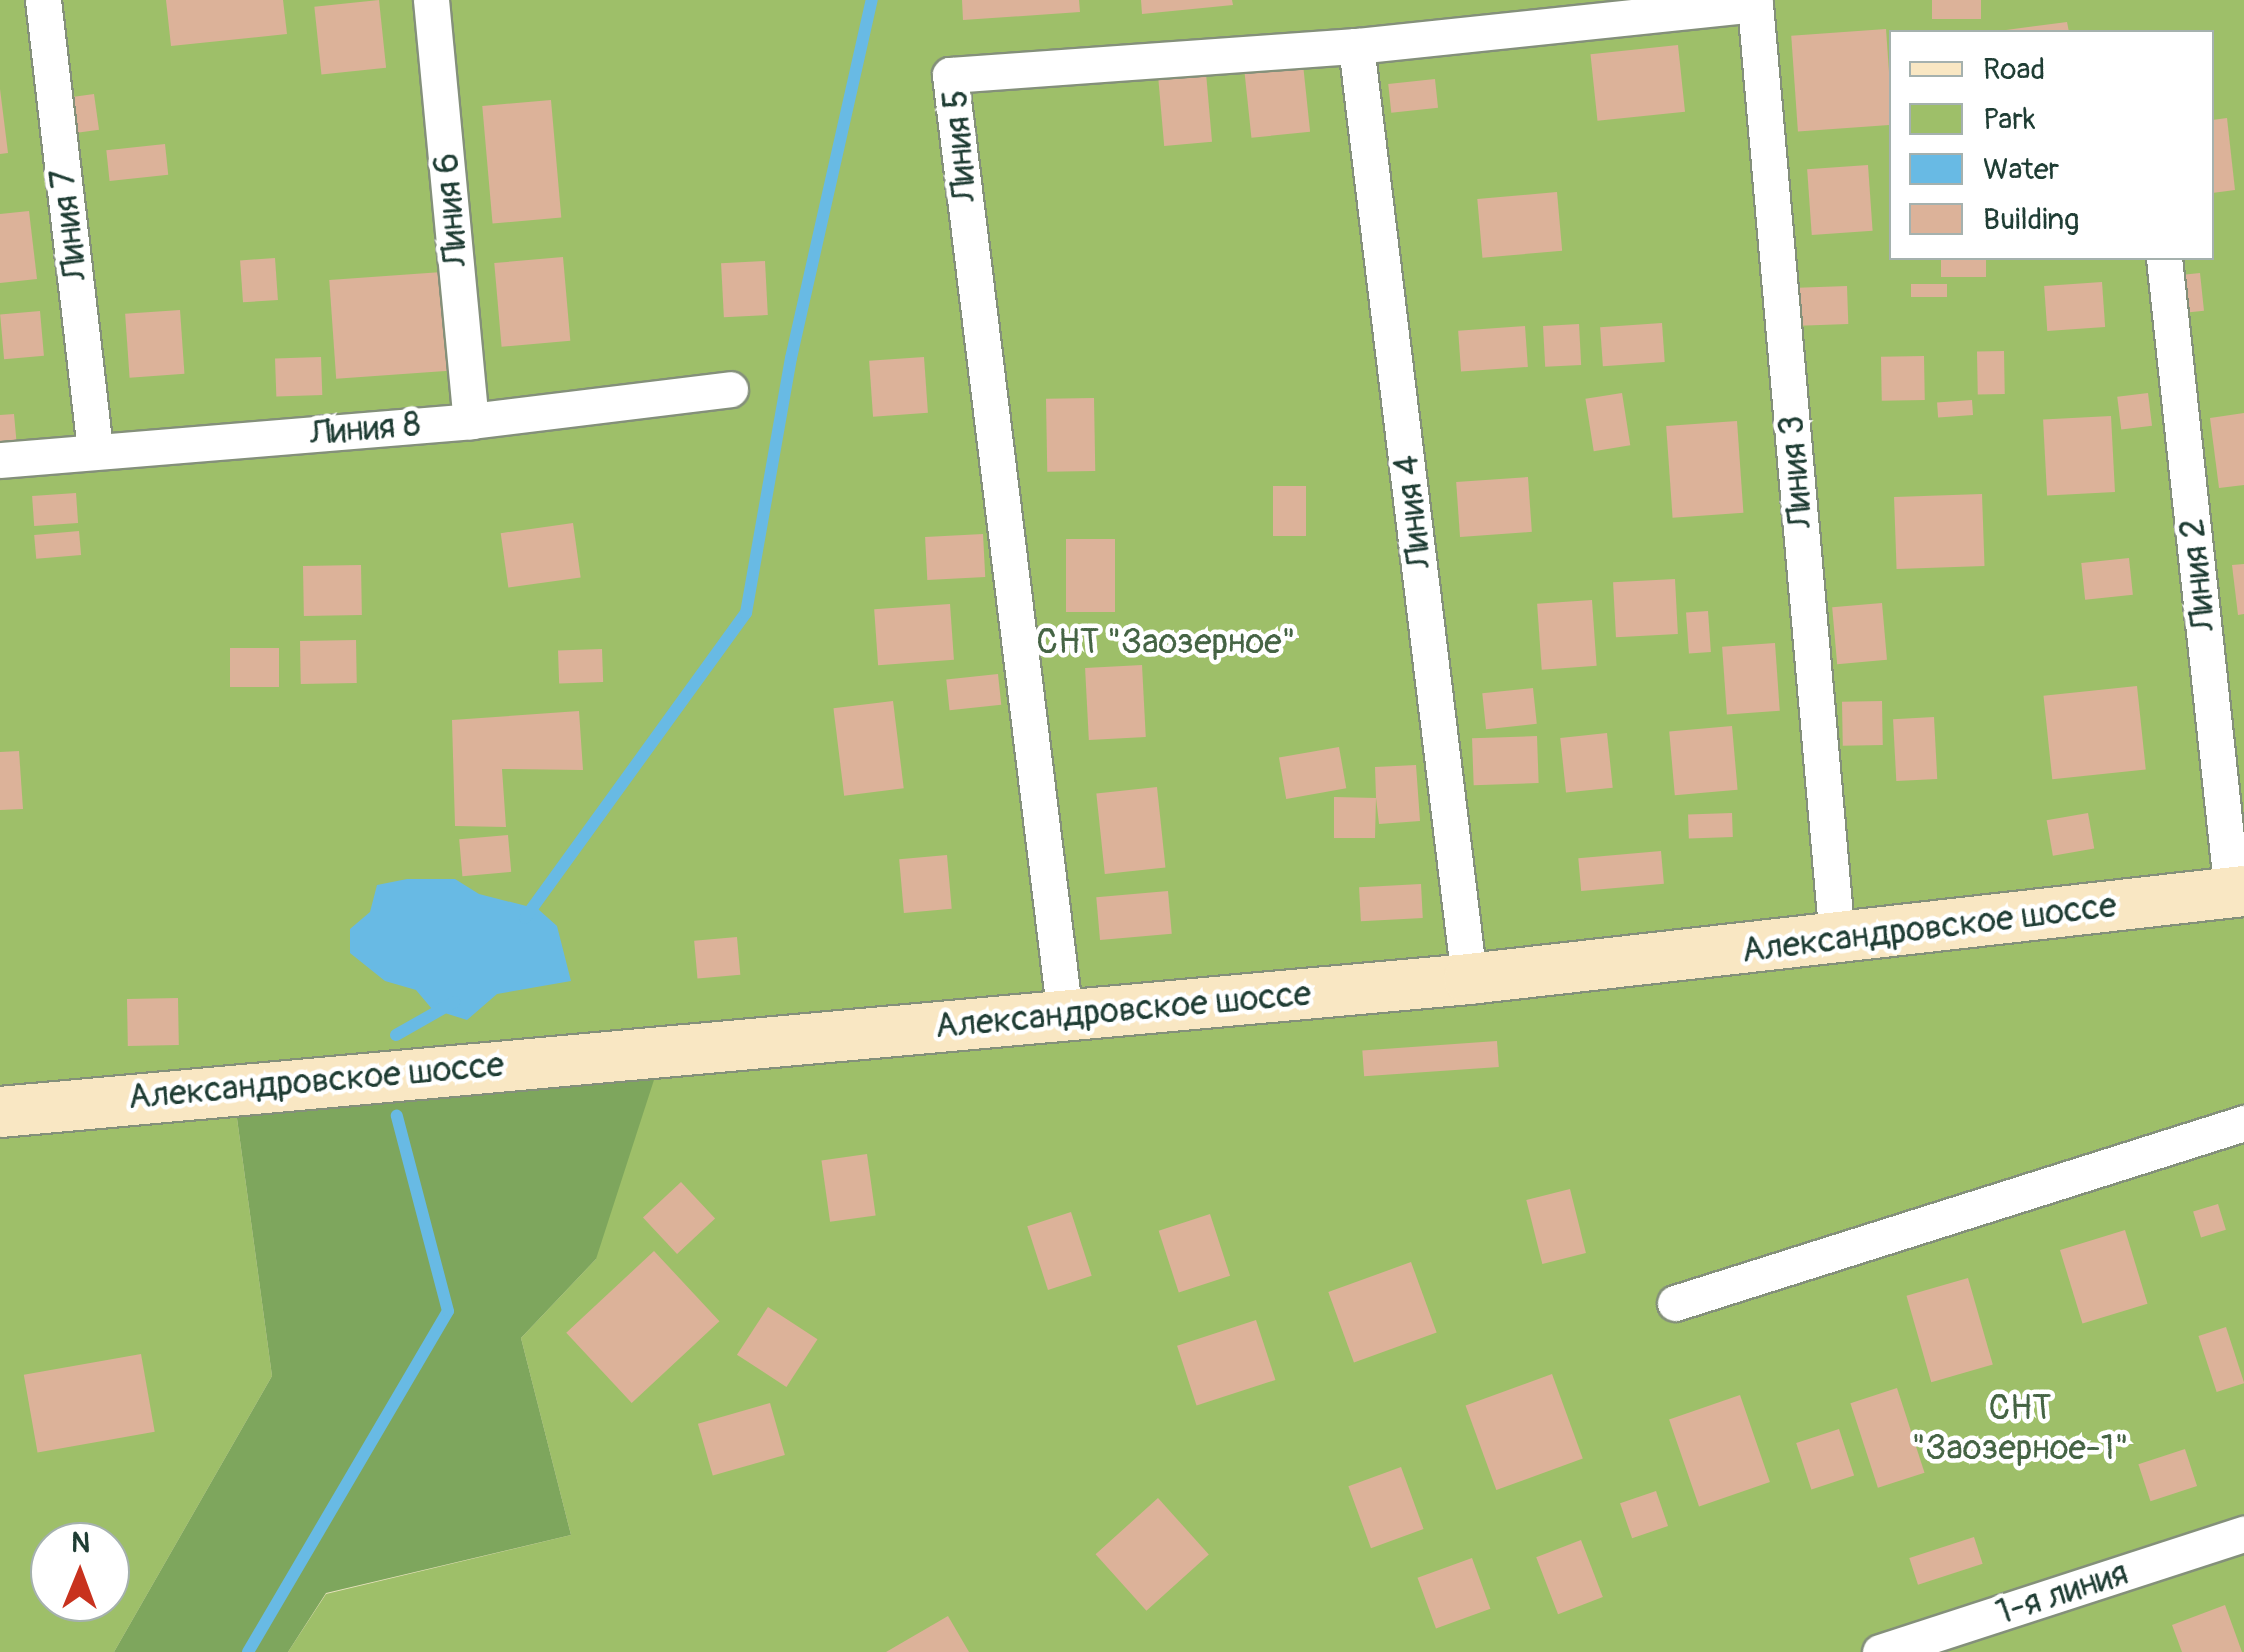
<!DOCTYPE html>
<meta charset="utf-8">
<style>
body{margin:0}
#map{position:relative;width:2244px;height:1652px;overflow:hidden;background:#e9e2bf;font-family:Pangolin,sans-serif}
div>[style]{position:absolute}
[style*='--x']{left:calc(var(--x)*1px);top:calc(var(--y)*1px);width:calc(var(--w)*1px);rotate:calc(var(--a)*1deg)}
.green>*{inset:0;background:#9ebf69}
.forest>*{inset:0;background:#7ea65d}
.water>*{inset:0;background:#68bae4}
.stream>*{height:12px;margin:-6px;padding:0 6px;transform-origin:6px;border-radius:6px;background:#68bae4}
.building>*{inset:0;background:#dcb299;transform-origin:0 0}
.roads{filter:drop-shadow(2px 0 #84907a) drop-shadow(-2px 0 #84907a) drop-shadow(0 2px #84907a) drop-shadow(0 -2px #84907a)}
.street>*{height:35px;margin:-17.5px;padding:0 17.5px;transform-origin:17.5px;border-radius:17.5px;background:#fff}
.secondary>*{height:50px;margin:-25px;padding:0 25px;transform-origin:25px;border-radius:25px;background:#f9e7c3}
span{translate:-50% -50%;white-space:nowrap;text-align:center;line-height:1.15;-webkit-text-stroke:9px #fff;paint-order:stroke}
.street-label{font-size:35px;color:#1f3d34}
.park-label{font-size:35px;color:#456444}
.legend{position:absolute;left:1889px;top:30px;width:325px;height:230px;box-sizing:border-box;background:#fff;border:2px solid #a5b1ae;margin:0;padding:12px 18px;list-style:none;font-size:30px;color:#1f3d34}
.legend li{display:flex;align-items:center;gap:20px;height:50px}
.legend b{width:50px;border:2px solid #a5b1ae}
.north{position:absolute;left:30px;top:1522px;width:100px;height:100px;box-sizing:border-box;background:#fff;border:2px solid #a5b1ae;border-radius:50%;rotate:1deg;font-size:28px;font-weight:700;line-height:40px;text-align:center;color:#1f3d34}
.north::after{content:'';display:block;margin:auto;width:35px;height:45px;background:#c8321e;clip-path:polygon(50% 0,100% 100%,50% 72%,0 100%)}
</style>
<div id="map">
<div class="green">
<i style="clip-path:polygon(evenodd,0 0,2244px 0,2244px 1652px,288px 1652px,326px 1594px,571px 1535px,521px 1338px,596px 1259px,233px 1089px,272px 1376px,114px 1652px,0 1652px,0 0,1892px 32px,2212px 32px,2212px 258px,1892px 258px,1892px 32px,0 0,50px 1542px,110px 1542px,110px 1602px,50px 1602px,50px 1542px)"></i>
</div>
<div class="forest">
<i style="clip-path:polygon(664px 1049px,596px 1259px,521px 1338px,571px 1535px,326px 1593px,288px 1652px,114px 1652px,272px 1376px,233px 1089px)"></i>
</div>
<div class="water">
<i style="clip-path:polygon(407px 879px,455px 879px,479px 894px,538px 909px,557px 926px,571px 981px,497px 994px,467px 1020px,432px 1009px,416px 990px,385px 981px,350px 953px,350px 929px,370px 912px,377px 885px)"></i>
</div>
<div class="stream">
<i style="--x:525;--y:918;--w:377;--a:-54.1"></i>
<i style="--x:746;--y:613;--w:259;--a:-80"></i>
<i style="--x:791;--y:358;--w:367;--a:-77.3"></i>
<i style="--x:396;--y:1035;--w:67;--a:-29.6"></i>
<i style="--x:248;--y:1652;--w:395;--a:-59.6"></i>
<i style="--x:448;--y:1311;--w:202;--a:-104.7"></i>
</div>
<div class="building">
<i style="clip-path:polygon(166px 0,283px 0,287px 34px,171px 46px)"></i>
<i style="left:379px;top:0;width:68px;height:65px;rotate:84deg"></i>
<i style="clip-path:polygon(962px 0,1079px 0,1080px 12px,963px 20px)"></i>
<i style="clip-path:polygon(1141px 0,1232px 0,1233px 5px,1142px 14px)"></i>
<i style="left:1932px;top:0;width:49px;height:19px"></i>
<i style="clip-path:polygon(2067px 22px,2069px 32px,2006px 32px,2006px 30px)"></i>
<i style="left:1886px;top:29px;width:96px;height:95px;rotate:86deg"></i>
<i style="left:1678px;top:45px;width:67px;height:88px;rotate:84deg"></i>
<i style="left:1303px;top:64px;width:68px;height:59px;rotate:84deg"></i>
<i style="left:1206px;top:73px;width:69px;height:48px;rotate:85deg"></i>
<i style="left:1435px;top:79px;width:29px;height:47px;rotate:84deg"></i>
<i style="clip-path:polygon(0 89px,8px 153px,0 154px)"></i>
<i style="left:94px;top:94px;width:36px;height:22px;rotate:82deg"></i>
<i style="left:551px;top:100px;width:118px;height:69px;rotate:85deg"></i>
<i style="clip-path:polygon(2227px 118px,2235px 190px,2212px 193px,2212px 120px)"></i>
<i style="left:165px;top:144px;width:31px;height:59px;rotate:84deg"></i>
<i style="left:1868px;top:165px;width:66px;height:61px;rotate:86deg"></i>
<i style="left:1557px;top:192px;width:59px;height:80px;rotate:85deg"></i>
<i style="clip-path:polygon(29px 211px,37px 279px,0 283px,0 214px)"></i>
<i style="left:563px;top:257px;width:84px;height:69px;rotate:85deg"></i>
<i style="left:275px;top:258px;width:42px;height:35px;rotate:86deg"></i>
<i style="left:1941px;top:258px;width:45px;height:19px"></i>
<i style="left:765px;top:261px;width:54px;height:44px;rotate:87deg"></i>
<i style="left:442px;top:272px;width:99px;height:113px;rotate:86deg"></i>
<i style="left:2200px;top:273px;width:38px;height:24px;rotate:84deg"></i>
<i style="left:2102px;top:282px;width:45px;height:58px;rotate:86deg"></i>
<i style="left:1911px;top:284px;width:36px;height:13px"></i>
<i style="left:1847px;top:286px;width:38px;height:49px;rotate:88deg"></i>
<i style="left:180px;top:310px;width:64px;height:55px;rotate:86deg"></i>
<i style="left:40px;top:311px;width:45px;height:40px;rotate:85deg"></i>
<i style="left:1662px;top:323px;width:39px;height:62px;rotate:86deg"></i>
<i style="left:1579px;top:324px;width:41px;height:36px;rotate:87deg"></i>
<i style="left:1525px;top:326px;width:41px;height:67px;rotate:86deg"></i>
<i style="left:2004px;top:351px;width:43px;height:27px;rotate:89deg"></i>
<i style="left:1924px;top:356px;width:44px;height:43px;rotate:89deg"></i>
<i style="left:321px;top:357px;width:38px;height:46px;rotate:88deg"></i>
<i style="left:924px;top:357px;width:56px;height:55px;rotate:86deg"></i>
<i style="left:1622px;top:393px;width:53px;height:37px;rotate:81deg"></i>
<i style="left:2148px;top:393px;width:33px;height:31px;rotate:83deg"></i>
<i style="left:1094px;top:398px;width:73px;height:48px;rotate:89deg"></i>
<i style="left:1972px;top:400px;width:15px;height:35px;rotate:86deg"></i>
<i style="clip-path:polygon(2244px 413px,2244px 485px,2219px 488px,2210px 418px)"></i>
<i style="clip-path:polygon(14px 414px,17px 447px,0 448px,0 415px)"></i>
<i style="left:2111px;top:416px;width:76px;height:68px;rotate:87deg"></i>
<i style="left:1737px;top:421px;width:92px;height:71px;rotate:86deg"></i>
<i style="left:1528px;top:477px;width:55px;height:72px;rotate:86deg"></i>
<i style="left:1273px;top:486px;width:33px;height:50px"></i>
<i style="left:76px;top:493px;width:30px;height:44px;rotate:86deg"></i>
<i style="left:1982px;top:494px;width:72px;height:88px;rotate:88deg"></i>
<i style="left:573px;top:523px;width:55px;height:73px;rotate:82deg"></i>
<i style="left:79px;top:531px;width:24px;height:45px;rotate:85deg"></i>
<i style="left:983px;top:534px;width:43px;height:58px;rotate:87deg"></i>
<i style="left:1066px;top:539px;width:49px;height:73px"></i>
<i style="left:2129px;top:558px;width:37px;height:48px;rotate:84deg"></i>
<i style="clip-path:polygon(2244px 564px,2244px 614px,2238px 615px,2232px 565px)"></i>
<i style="left:361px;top:565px;width:50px;height:58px;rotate:89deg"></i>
<i style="left:1675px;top:579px;width:55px;height:62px;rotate:87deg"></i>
<i style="left:1592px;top:600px;width:66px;height:55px;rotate:86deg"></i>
<i style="left:1882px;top:603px;width:57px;height:50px;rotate:85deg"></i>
<i style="left:950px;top:604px;width:56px;height:76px;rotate:86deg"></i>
<i style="left:1708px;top:611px;width:41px;height:22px;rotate:86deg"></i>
<i style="left:356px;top:640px;width:43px;height:56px;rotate:89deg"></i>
<i style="left:1775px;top:643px;width:68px;height:53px;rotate:86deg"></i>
<i style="left:230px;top:648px;width:49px;height:39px"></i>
<i style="left:602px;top:649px;width:33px;height:44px;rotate:88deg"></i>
<i style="left:1142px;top:665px;width:72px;height:57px;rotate:87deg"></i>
<i style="left:998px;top:674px;width:31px;height:52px;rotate:84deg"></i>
<i style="left:2137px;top:686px;width:84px;height:94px;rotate:84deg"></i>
<i style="left:1533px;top:688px;width:36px;height:51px;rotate:84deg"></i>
<i style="left:893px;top:701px;width:88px;height:60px;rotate:83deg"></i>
<i style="left:1882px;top:701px;width:44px;height:40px;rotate:89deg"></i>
<i style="clip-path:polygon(579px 711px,583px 770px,502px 769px,506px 827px,455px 826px,452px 720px)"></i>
<i style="left:1934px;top:717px;width:62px;height:41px;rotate:87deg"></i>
<i style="left:1732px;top:726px;width:64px;height:63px;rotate:85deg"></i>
<i style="left:1607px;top:733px;width:55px;height:47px;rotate:84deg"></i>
<i style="left:1537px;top:736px;width:47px;height:65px;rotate:88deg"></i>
<i style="left:1339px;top:747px;width:42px;height:61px;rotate:80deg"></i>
<i style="clip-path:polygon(19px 751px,23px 809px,0 810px,0 752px)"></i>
<i style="clip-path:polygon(1416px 765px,1420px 821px,1379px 824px,1376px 798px,1375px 838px,1334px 838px,1334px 797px,1376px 798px,1375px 767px)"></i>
<i style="left:1157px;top:787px;width:81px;height:61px;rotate:84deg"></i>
<i style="left:1732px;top:813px;width:24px;height:44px;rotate:88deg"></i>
<i style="left:2088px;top:813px;width:36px;height:42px;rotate:80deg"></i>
<i style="left:508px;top:835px;width:37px;height:49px;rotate:85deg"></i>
<i style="left:1661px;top:851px;width:33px;height:83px;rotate:85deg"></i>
<i style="left:947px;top:855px;width:54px;height:48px;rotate:85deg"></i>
<i style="left:1421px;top:884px;width:34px;height:62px;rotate:87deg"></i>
<i style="left:1168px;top:891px;width:43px;height:72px;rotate:85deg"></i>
<i style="left:737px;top:937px;width:38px;height:43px;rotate:85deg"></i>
<i style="left:178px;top:998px;width:47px;height:51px;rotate:89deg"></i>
<i style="left:1497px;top:1041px;width:26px;height:135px;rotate:86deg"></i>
<i style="left:867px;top:1154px;width:62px;height:46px;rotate:82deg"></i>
<i style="left:681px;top:1182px;width:50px;height:52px;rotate:47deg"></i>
<i style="left:1570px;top:1189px;width:66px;height:45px;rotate:76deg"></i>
<i style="left:2218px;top:1204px;width:27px;height:26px;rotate:73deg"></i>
<i style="left:1071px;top:1212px;width:67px;height:46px;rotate:72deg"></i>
<i style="left:1210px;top:1214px;width:65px;height:54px;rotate:72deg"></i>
<i style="left:2125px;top:1230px;width:77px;height:68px;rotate:73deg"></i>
<i style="left:654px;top:1251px;width:96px;height:120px;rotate:47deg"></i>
<i style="left:1411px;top:1262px;width:75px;height:88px;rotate:70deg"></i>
<i style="left:1968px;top:1278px;width:90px;height:64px;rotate:74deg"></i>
<i style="left:768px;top:1307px;width:59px;height:57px;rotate:33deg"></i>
<i style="left:1256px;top:1320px;width:63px;height:83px;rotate:72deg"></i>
<i style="left:2226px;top:1327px;width:59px;height:29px;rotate:72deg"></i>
<i style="left:141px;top:1354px;width:79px;height:119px;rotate:80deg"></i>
<i style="left:1552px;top:1374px;width:90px;height:92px;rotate:70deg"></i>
<i style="left:1897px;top:1388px;width:89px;height:49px;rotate:72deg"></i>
<i style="left:1740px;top:1395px;width:92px;height:75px;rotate:71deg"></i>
<i style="left:770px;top:1403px;width:54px;height:75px;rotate:74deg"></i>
<i style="left:1839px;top:1429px;width:49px;height:45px;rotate:72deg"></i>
<i style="left:2185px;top:1449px;width:39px;height:49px;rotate:72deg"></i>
<i style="left:1401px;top:1467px;width:66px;height:56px;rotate:70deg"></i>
<i style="left:1656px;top:1491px;width:37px;height:38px;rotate:71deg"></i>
<i style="left:1158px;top:1498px;width:76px;height:84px;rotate:48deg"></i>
<i style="left:1974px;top:1537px;width:28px;height:68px;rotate:72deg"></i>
<i style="left:1581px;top:1540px;width:61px;height:48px;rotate:69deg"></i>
<i style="left:1472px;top:1558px;width:54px;height:58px;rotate:70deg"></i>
<i style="clip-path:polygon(2225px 1605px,2242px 1652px,2182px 1652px,2172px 1625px)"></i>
<i style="clip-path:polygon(948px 1616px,969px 1652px,886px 1652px)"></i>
</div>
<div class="roads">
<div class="street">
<i style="--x:43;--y:0;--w:454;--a:83.4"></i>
<i style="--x:431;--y:0;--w:423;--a:84.6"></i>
<i style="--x:1356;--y:46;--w:940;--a:83.09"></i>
<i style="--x:2164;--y:258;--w:639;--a:83.89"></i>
<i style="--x:0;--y:460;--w:473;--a:-4.7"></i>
<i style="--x:471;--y:421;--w:261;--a:-7"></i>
<i style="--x:1065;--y:1016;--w:948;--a:-96.97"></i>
<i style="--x:950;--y:75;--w:407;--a:-4.1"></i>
<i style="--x:1356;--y:46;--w:401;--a:-6"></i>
<i style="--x:1755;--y:4;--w:940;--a:84.99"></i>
<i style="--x:1675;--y:1303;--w:597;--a:-17.55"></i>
<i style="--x:1880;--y:1652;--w:383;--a:-18"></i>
</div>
<div class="secondary">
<i style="--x:0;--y:1112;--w:1475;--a:-5.17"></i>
<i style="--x:1469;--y:979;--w:780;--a:-6.48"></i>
</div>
</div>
<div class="street-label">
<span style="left:960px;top:146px;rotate:-95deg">Линия 5</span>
<span style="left:451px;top:210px;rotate:-95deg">Линия 6</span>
<span style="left:69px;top:225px;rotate:-97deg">Линия 7</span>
<span style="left:365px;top:429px;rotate:-5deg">Линия 8</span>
<span style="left:1796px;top:472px;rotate:-95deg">Линия 3</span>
<span style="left:1413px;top:512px;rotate:-97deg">Линия 4</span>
<span style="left:2198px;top:575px;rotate:-96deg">Линия 2</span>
<span style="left:1929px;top:928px;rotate:-7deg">Александровское шоссе</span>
<span style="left:1123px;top:1010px;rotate:-5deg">Александровское шоссе</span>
<span style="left:316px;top:1081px;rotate:-5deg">Александровское шоссе</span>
<span style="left:2062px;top:1593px;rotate:-18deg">1-я линия</span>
</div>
<div class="park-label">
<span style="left:1166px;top:642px">СНТ "Заозерное"</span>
<span style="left:2020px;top:1428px">СНТ<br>"Заозерное-1"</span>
</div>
<ul class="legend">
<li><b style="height:12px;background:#f9e7c3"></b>Road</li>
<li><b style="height:28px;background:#9ebf69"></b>Park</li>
<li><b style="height:28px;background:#68bae4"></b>Water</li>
<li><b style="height:28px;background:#dcb299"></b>Building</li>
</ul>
<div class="north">N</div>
</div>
